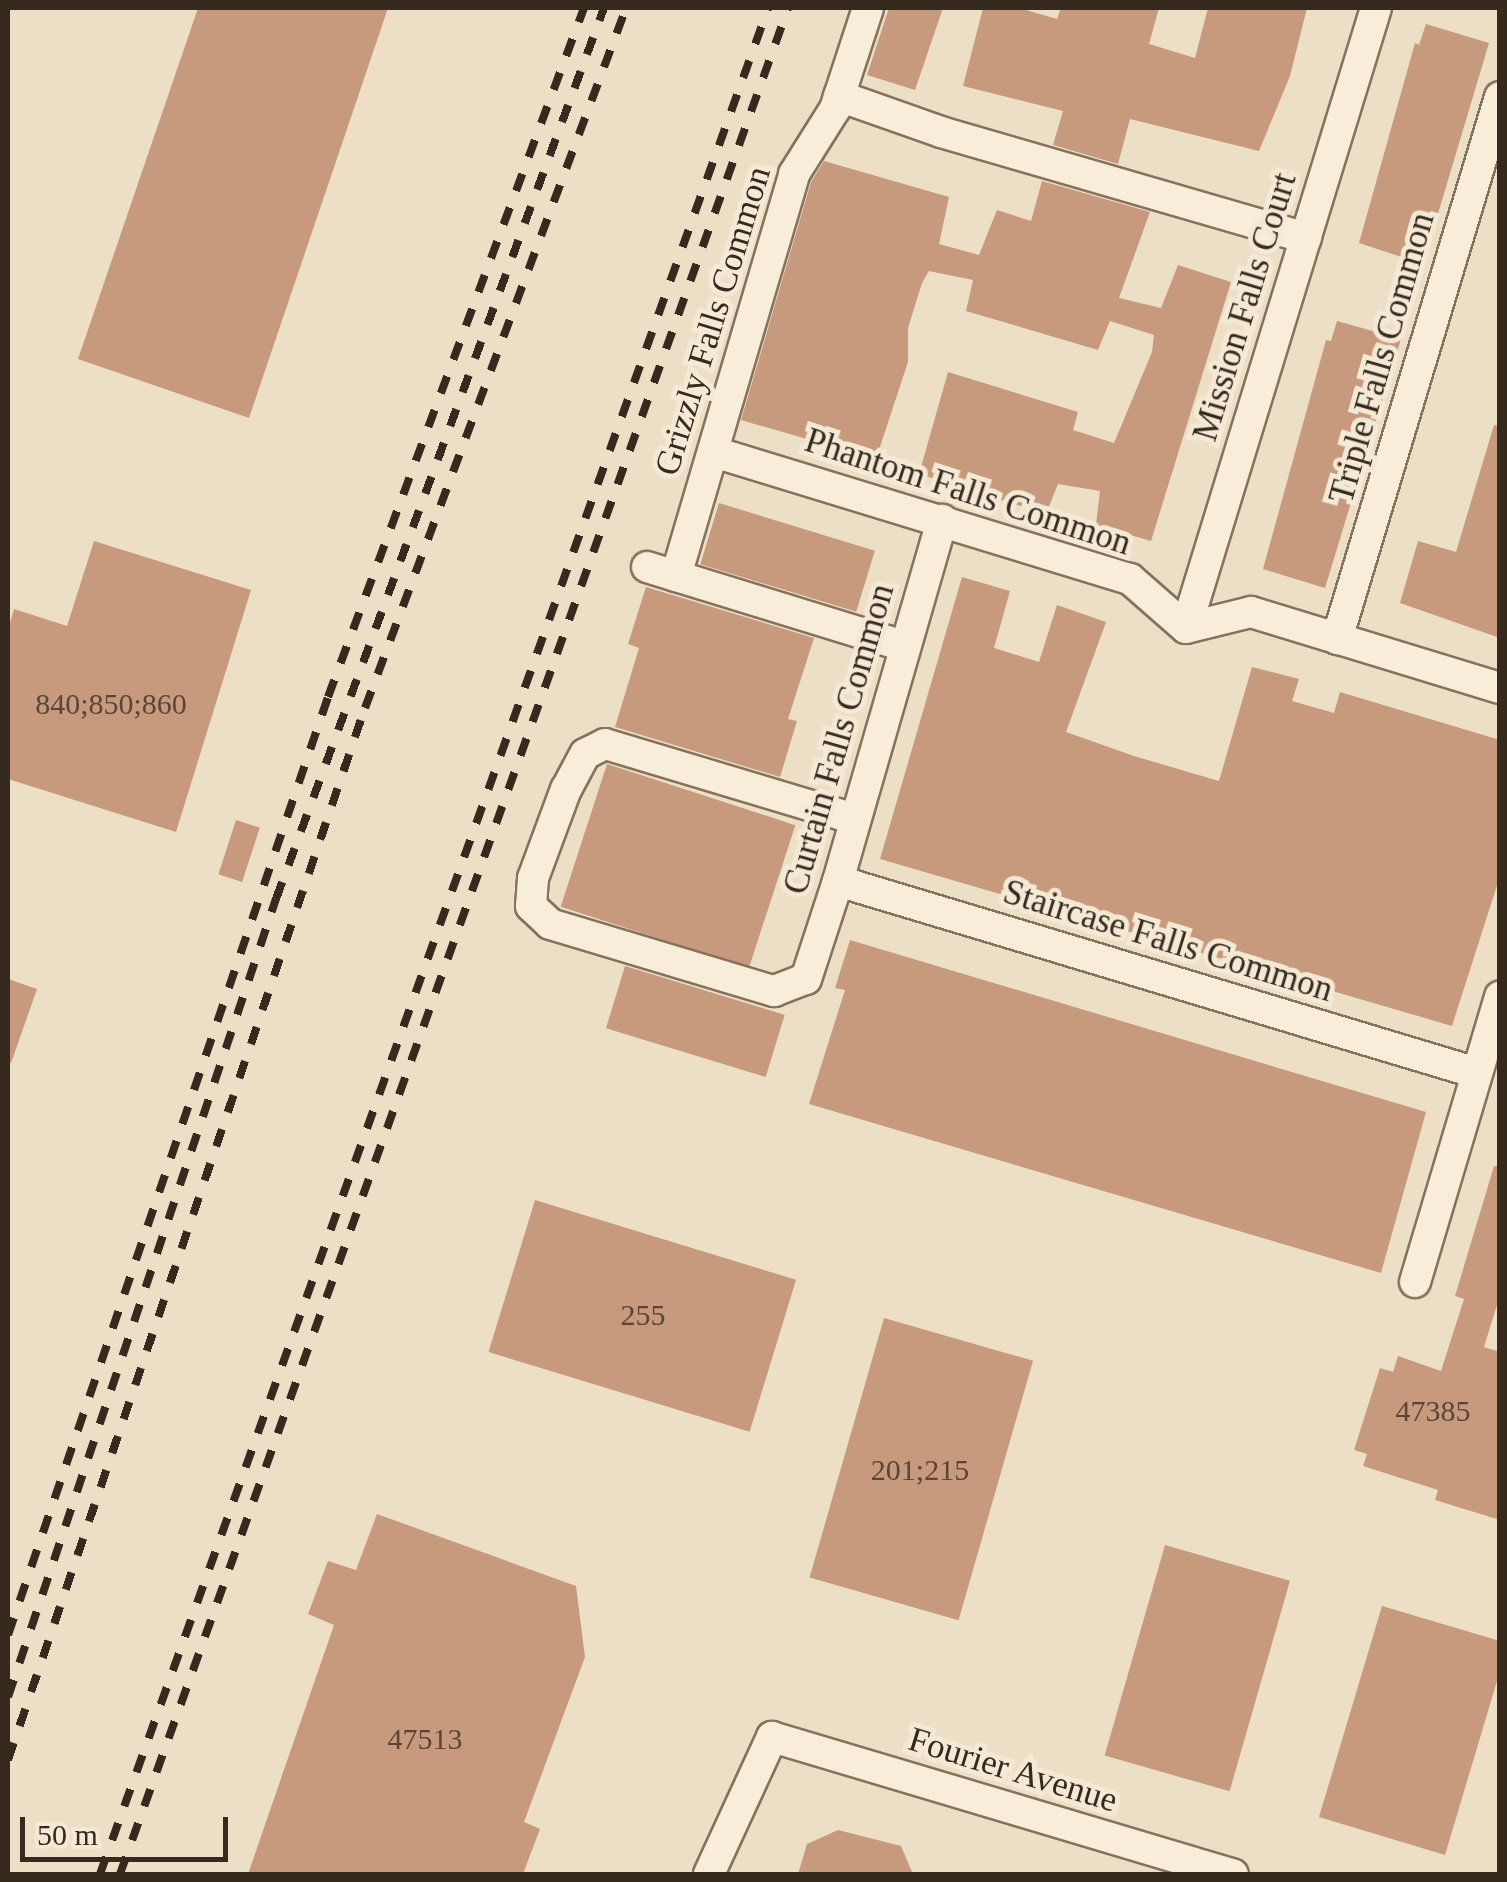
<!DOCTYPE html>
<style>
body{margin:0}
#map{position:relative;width:1507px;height:1882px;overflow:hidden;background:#ecdfc5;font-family:Georgia,serif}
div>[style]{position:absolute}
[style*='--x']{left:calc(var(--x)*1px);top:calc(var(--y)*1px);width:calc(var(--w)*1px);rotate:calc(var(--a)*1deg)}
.building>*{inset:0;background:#c79a7d;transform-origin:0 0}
.roads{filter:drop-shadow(2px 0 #85715c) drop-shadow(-2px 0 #85715c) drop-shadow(0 2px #85715c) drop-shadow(0 -2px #85715c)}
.minor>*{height:30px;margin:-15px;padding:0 15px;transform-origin:15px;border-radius:15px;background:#f7edd8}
.rail>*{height:8px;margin-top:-4px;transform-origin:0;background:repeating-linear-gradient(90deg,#362a1f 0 18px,transparent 0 36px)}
span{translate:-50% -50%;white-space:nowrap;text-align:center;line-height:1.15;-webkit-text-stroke:10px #f3e9d4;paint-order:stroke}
.number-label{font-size:30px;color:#5a4636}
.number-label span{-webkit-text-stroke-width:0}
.street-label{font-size:35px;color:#362a1f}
.frame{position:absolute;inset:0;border:10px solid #362a1f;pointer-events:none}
.scale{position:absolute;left:20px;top:1817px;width:208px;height:45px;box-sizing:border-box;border:5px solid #362a1f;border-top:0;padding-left:12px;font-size:30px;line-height:35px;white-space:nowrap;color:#362a1f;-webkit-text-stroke:8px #f3e9d4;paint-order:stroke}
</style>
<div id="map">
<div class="building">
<i style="clip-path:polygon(198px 8px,388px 8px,249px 418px,78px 359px)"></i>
<i style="clip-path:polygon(889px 8px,943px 8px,915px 90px,867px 75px)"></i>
<i style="clip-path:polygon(983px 8px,1019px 8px,1057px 19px,1061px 8px,1159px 8px,1149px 44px,1195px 58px,1208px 8px,1307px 8px,1290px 76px,1259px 151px,1130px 119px,1118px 164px,1053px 145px,1063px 111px,963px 86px)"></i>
<i style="clip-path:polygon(1426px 24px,1489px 43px,1423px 264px,1359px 243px,1415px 43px,1419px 45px)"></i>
<i style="clip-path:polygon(824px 161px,949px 197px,939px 244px,979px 255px,997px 210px,1031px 221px,1042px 181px,1150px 212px,1119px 298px,1161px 308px,1178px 265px,1231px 282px,1151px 541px,1096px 525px,1100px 491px,1058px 484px,1046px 514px,919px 474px,948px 372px,1078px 412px,1073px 430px,1114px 443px,1152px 352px,1154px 335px,1110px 321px,1098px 350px,966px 311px,973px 280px,929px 271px,922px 283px,908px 328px,908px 362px,876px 459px,741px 420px,811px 182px)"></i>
<i style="clip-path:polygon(1337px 321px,1401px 339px,1325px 588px,1263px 569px,1326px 340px,1331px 341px)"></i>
<i style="clip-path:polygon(1494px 425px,1500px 426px,1500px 638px,1400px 603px,1418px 541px,1456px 552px)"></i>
<i style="left:719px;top:503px;width:163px;height:64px;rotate:17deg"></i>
<i style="clip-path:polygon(94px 541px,251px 590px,176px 832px,8px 779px,8px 630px,14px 609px,67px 626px)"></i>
<i style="clip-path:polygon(962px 577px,1010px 591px,994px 648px,1039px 662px,1057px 605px,1106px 622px,1066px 732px,1134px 756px,1219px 781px,1252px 667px,1299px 679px,1292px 701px,1334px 713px,1340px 692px,1500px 740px,1500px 876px,1452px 1026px,880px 859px)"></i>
<i style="clip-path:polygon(646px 587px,814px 638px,788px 719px,797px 721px,780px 777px,615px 727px,639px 648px,628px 644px)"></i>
<i style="left:607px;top:764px;width:198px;height:150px;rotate:18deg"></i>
<i style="left:236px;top:820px;width:25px;height:57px;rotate:18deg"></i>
<i style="clip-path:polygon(850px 940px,1426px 1112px,1381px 1273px,809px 1104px,845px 990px,835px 988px)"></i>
<i style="left:625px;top:966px;width:167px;height:65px;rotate:17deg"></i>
<i style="clip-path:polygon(8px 979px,37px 989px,11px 1063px,8px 1062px)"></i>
<i style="clip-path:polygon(1494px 1166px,1500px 1166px,1500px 1295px,1484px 1347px,1500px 1352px,1500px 1520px,1435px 1500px,1438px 1490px,1363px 1466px,1367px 1454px,1354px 1450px,1380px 1368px,1393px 1372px,1398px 1356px,1441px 1371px,1464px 1299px,1455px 1296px)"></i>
<i style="left:535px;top:1200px;width:273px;height:159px;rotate:17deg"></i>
<i style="left:884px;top:1318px;width:155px;height:270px;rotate:16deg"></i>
<i style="clip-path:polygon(377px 1514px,576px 1586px,585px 1657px,524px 1822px,540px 1829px,523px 1874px,248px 1874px,334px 1625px,308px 1614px,328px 1561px,356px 1570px)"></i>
<i style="left:1165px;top:1545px;width:130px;height:219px;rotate:16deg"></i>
<i style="clip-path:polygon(1382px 1606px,1500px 1641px,1500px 1671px,1445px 1855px,1319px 1817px)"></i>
<i style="clip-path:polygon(838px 1830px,901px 1846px,913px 1874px,798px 1874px,807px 1844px)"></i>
</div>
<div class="roads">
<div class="minor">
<i style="--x:839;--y:96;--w:108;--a:19.4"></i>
<i style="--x:941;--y:132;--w:380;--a:16.2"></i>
<i style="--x:714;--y:452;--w:435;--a:17"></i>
<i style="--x:1130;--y:579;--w:74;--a:41.2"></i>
<i style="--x:647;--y:567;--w:269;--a:17.1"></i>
<i style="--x:676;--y:576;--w:419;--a:-73.6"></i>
<i style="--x:794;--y:174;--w:77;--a:-57.8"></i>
<i style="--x:835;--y:109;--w:106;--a:-71.9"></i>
<i style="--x:1186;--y:628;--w:648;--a:-72.96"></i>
<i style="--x:1186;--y:628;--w:67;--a:-13.8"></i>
<i style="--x:1251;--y:612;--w:260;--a:17"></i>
<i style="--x:1337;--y:639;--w:566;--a:-73.26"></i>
<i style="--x:855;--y:819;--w:261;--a:-163.3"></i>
<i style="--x:605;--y:744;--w:22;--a:153"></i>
<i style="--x:585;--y:754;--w:40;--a:118"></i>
<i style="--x:566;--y:789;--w:95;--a:110.3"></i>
<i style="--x:533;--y:878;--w:28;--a:94"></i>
<i style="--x:531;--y:906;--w:26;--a:43"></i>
<i style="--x:550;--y:924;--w:234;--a:16.7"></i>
<i style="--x:774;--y:991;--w:34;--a:-21"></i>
<i style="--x:806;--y:979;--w:103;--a:-71.9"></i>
<i style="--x:838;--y:881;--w:376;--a:-73.9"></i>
<i style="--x:838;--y:881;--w:667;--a:16.72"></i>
<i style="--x:1415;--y:1282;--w:298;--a:-73.4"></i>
<i style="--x:709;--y:1874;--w:151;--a:-65.3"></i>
<i style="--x:772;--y:1737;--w:481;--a:16.6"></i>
</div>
</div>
<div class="rail">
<i style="--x:8;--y:1635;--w:991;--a:-71.16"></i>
<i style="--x:328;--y:697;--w:735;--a:-69.62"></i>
<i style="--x:8;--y:1697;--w:842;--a:-71.44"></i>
<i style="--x:276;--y:899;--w:949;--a:-69.79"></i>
<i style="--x:8;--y:1760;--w:1111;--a:-71.26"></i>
<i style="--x:365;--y:708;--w:747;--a:-69.55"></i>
<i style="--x:100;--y:1874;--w:1982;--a:-70.3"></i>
<i style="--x:120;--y:1874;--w:1982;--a:-70.3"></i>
</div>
<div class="number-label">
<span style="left:111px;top:704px">840;850;860</span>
<span style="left:643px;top:1315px">255</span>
<span style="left:1433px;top:1411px">47385</span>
<span style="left:920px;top:1470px">201;215</span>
<span style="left:425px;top:1739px">47513</span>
</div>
<div class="street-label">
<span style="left:1245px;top:307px;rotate:-73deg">Mission Falls Court</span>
<span style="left:713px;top:321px;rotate:-73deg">Grizzly Falls Common</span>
<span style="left:1382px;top:358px;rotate:-74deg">Triple Falls Common</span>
<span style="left:968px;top:492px;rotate:18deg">Phantom Falls Common</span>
<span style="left:839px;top:739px;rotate:-74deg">Curtain Falls Common</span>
<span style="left:1168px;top:941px;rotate:17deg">Staircase Falls Common</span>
<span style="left:1013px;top:1770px;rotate:17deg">Fourier Avenue</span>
</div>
<div class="frame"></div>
<div class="scale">50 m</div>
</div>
